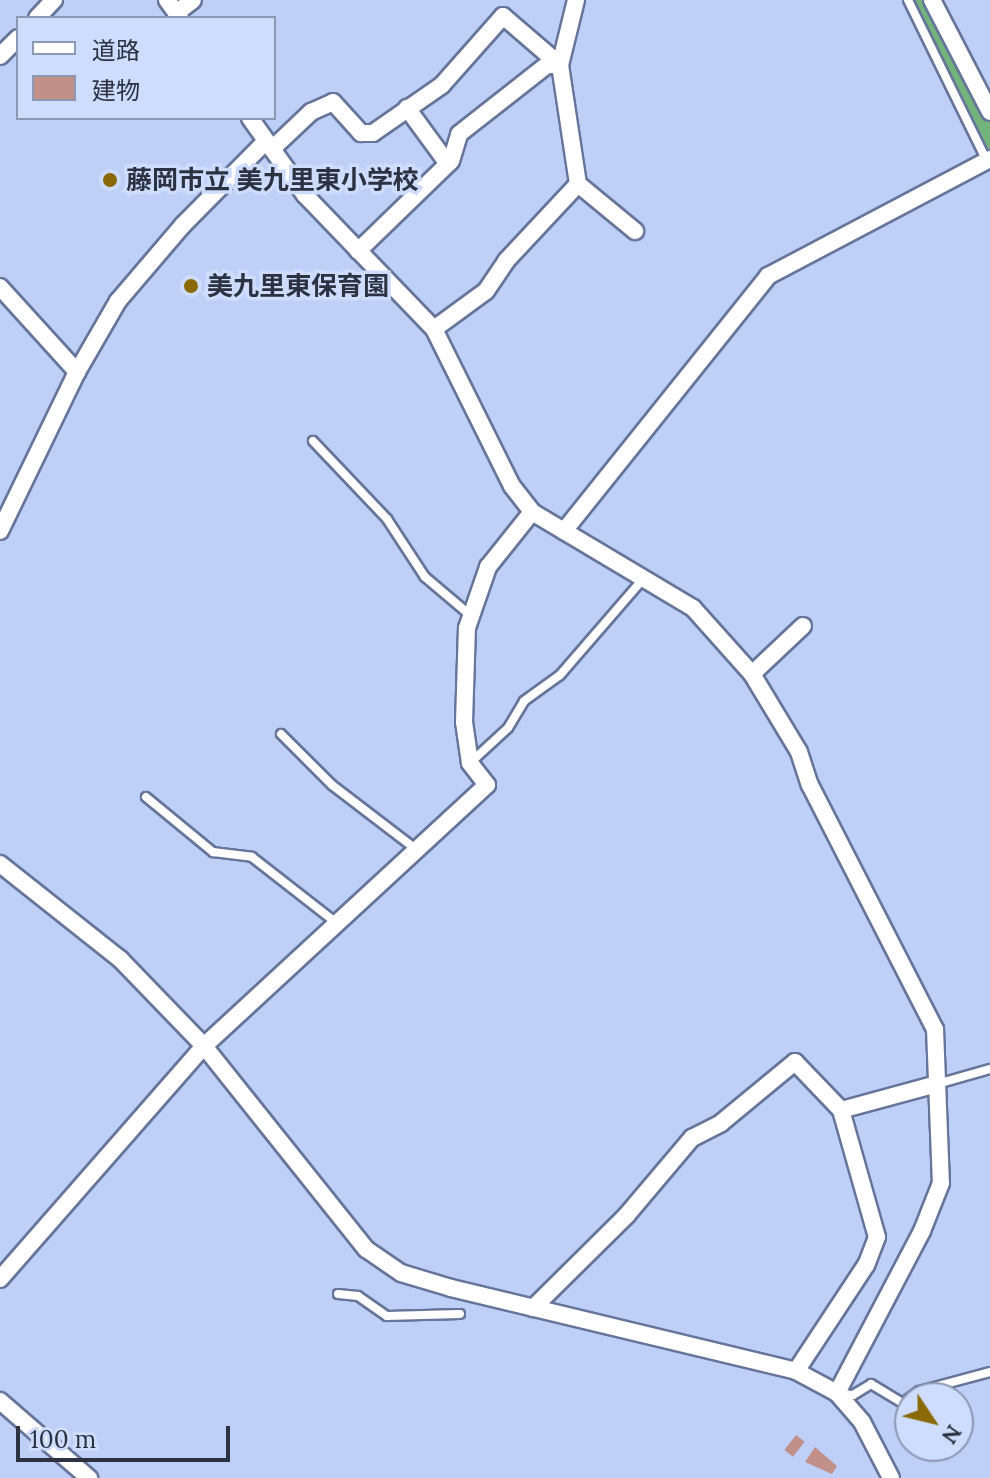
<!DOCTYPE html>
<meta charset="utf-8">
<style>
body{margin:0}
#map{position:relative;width:990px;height:1478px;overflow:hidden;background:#becff8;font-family:Lora,"Noto Sans JP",serif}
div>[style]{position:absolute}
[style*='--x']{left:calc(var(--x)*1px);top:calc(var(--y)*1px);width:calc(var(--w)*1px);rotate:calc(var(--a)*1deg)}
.river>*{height:26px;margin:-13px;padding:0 13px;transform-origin:13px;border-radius:13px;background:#72b47b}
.building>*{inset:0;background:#c09089;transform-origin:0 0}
.roads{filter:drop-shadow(2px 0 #667599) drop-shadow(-2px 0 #667599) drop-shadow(0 2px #667599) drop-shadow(0 -2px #667599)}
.lane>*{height:8px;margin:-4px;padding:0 4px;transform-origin:4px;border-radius:4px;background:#fff}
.street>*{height:16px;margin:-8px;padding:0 8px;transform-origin:8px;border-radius:8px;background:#fff}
.dots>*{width:22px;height:22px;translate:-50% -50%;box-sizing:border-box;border:4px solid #cedcfd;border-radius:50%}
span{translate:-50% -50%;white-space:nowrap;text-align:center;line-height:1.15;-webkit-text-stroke:7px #cedcfd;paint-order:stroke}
.poi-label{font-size:26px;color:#2c3242;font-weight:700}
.left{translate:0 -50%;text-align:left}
.legend{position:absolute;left:16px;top:16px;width:260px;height:104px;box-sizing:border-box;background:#cedcfd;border:2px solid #8d98b2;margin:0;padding:10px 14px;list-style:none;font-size:24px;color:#2c3242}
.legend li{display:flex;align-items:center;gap:16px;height:40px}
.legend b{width:40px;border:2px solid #8d98b2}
.north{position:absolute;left:894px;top:1382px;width:80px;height:80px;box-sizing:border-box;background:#cedcfd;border:2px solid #8d98b2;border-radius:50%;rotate:125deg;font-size:22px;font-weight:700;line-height:32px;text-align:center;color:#2c3242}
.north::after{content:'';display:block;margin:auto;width:28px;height:36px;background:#896a07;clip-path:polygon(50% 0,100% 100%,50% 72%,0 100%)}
.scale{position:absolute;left:16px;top:1426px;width:214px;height:36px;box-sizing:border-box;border:4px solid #2c3242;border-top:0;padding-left:10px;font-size:24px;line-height:28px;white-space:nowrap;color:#2c3242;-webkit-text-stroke:6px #cedcfd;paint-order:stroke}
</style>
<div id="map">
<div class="river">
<i style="--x:919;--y:0;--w:153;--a:62.4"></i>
</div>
<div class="building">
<i style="left:796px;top:1435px;width:11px;height:19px;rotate:38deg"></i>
<i style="clip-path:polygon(815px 1447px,837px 1466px,832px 1474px,805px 1462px)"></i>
</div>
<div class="roads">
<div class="lane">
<i style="--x:908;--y:0;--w:179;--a:63.9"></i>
<i style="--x:313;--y:441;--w:108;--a:46.5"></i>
<i style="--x:387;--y:519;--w:69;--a:56.8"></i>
<i style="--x:425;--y:577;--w:59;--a:40.2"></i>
<i style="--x:281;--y:734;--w:72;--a:45"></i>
<i style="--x:332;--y:785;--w:107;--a:37.4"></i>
<i style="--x:471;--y:762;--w:50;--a:-42.6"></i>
<i style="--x:508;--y:728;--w:31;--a:-59"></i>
<i style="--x:524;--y:701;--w:44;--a:-35.8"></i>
<i style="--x:560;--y:675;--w:128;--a:-49.1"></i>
<i style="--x:146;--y:797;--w:87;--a:39.4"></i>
<i style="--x:213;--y:852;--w:39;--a:7"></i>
<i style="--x:252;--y:857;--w:110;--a:38"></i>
<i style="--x:937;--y:1084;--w:55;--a:-15.8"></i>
<i style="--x:338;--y:1294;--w:20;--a:6"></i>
<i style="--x:358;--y:1296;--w:35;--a:35"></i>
<i style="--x:387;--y:1316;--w:73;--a:-1.6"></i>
<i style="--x:838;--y:1393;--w:15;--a:8"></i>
<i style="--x:853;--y:1395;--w:21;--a:-31"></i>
<i style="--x:871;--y:1384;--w:37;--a:31"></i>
<i style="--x:903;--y:1403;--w:20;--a:-37"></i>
<i style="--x:919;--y:1391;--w:73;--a:-15"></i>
</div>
<div class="street">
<i style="--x:167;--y:0;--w:22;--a:54"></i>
<i style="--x:576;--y:0;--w:67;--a:103.8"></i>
<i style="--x:560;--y:65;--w:120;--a:81.4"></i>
<i style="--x:578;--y:184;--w:74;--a:39.5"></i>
<i style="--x:932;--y:0;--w:126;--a:62.6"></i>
<i style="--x:176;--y:13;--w:21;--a:-37"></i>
<i style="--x:37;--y:18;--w:25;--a:-47"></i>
<i style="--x:0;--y:56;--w:25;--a:-45"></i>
<i style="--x:407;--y:108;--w:69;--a:53.8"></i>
<i style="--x:250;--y:118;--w:95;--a:54.5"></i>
<i style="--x:305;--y:195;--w:186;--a:46.1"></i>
<i style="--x:434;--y:329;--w:175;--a:63.6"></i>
<i style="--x:512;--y:486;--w:33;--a:52"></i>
<i style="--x:532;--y:512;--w:187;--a:30.8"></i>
<i style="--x:693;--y:608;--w:89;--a:48.2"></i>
<i style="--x:752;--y:674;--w:91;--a:58.9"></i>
<i style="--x:799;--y:752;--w:35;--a:72"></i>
<i style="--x:810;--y:785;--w:274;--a:62.9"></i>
<i style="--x:935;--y:1029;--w:154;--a:87.8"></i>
<i style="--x:941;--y:1183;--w:52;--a:111.6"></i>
<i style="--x:922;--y:1231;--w:183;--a:117.7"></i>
<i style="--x:272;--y:149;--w:54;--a:-43.5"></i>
<i style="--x:311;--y:112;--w:24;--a:-24"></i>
<i style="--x:333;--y:102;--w:42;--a:47.9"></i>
<i style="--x:361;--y:133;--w:12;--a:0"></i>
<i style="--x:373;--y:133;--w:84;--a:-34.8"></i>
<i style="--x:442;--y:85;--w:92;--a:-48.5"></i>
<i style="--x:503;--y:16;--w:75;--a:40.7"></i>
<i style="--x:358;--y:251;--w:129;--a:-44.1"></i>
<i style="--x:451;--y:161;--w:28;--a:-73"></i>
<i style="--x:459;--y:134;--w:112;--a:-38.1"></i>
<i style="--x:547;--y:65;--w:13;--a:0"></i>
<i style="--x:0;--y:287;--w:115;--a:47.8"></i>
<i style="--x:77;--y:372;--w:82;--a:-60"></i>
<i style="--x:118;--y:301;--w:100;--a:-49.5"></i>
<i style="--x:183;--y:225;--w:118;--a:-45.3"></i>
<i style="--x:434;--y:329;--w:64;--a:-36.2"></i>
<i style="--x:486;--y:291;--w:36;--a:-56"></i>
<i style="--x:506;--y:261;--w:105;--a:-46.9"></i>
<i style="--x:0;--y:531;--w:177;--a:-64.2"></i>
<i style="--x:564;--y:531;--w:327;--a:-51.3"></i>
<i style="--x:768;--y:276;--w:251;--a:-27.8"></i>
<i style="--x:752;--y:674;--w:70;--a:-43.3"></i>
<i style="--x:0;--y:864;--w:153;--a:38.4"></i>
<i style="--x:120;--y:959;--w:121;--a:46"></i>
<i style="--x:204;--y:1046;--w:260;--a:51.4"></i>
<i style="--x:366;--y:1249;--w:42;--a:34.4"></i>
<i style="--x:401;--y:1273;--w:52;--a:16.7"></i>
<i style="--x:451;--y:1288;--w:355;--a:13.5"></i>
<i style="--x:796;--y:1371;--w:47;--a:28.2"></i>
<i style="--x:837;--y:1393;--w:38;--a:49"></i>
<i style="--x:862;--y:1422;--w:63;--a:62.6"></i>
<i style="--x:841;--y:1110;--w:99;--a:-15.2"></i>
<i style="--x:0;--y:1279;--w:310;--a:-48.8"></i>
<i style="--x:204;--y:1046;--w:385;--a:-42.7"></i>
<i style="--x:487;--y:785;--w:28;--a:-128"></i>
<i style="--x:470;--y:763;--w:41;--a:-98.3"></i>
<i style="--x:464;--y:722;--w:94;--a:-88.2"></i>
<i style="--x:467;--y:628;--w:65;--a:-71"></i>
<i style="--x:488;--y:567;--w:70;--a:-51.3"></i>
<i style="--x:533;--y:1308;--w:131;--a:-44.7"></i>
<i style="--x:626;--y:1216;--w:102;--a:-49.8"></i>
<i style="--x:692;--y:1138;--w:33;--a:-27"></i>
<i style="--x:721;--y:1123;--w:96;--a:-39.5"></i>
<i style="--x:795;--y:1062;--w:66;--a:46.2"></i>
<i style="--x:841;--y:1110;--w:132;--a:74.2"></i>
<i style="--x:877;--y:1237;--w:30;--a:111"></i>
<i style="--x:866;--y:1265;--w:127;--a:123.4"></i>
<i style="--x:0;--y:1401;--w:118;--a:40.9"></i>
</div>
</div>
<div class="dots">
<i style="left:110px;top:180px;background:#896a07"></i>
<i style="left:191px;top:286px;background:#896a07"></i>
</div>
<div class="poi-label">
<span class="left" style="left:126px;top:180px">藤岡市立 美九里東小学校</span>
<span class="left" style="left:207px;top:286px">美九里東保育園</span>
</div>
<ul class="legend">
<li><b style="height:10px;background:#fff"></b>道路</li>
<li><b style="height:22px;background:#c09089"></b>建物</li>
</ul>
<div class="north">N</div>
<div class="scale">100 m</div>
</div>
